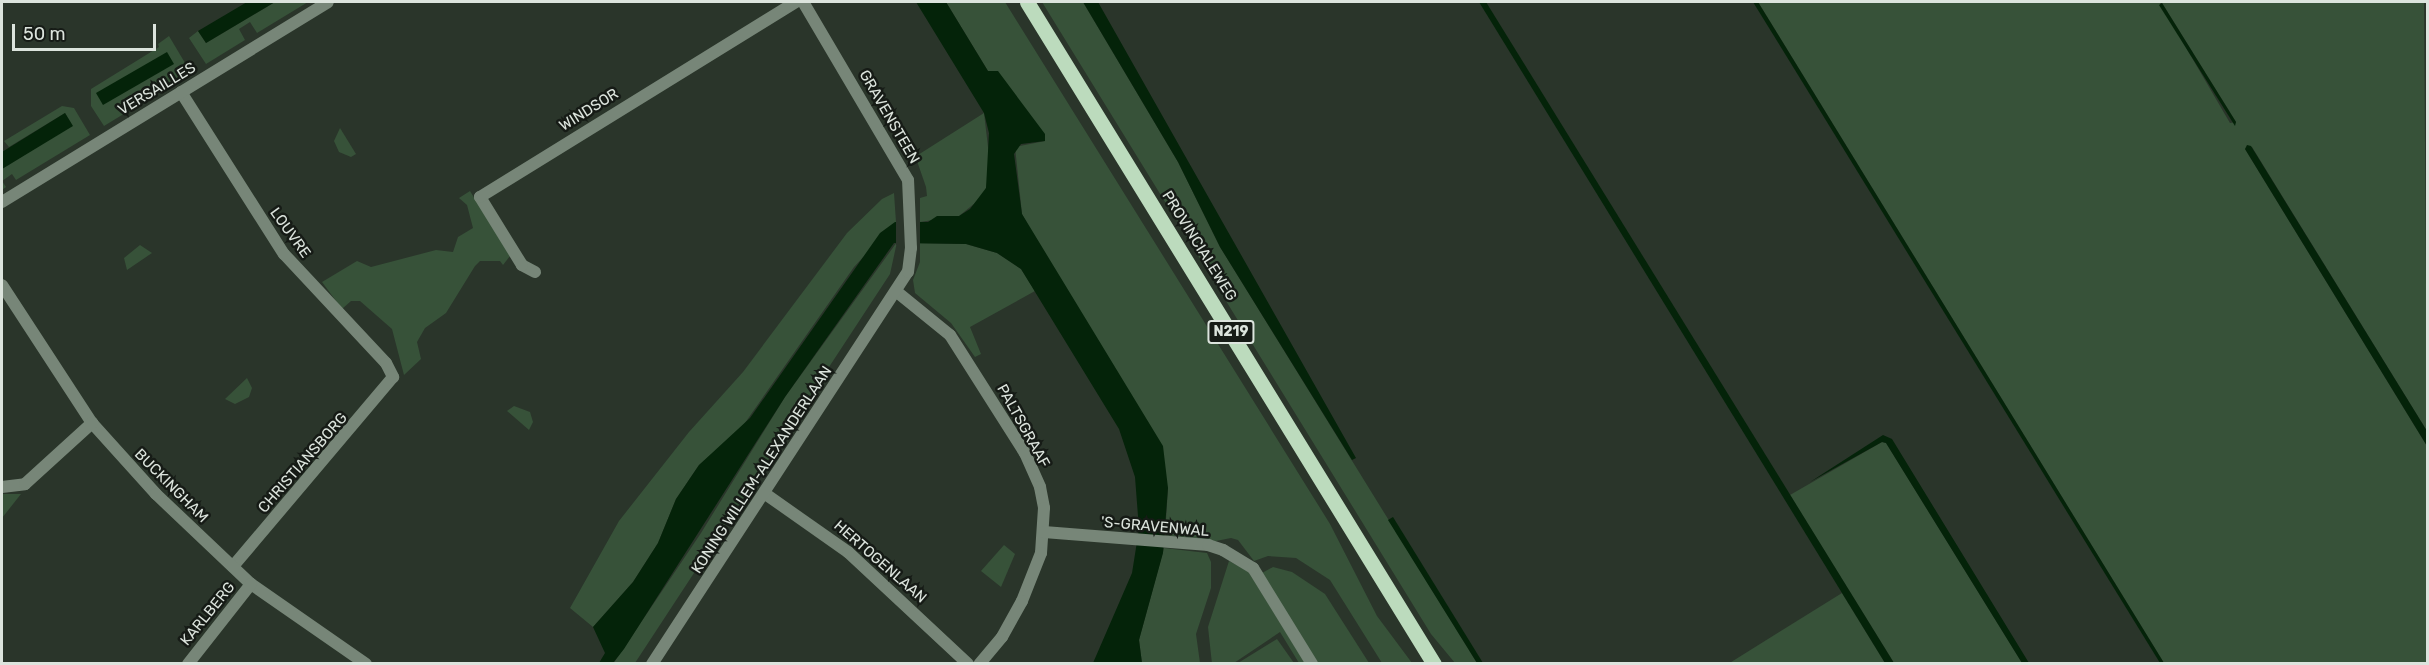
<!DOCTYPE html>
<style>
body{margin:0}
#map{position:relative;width:2429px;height:665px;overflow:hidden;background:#2a352a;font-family:Rubik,sans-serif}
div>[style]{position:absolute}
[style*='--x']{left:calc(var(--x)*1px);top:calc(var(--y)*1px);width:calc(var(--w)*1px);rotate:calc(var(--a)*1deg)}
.green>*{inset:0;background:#375239}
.water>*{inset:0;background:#042309;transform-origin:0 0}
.pier>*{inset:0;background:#2a352a;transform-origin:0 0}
.street>*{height:12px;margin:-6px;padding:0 6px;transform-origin:6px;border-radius:6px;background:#778678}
.primary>*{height:15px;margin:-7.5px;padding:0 7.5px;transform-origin:7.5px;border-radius:7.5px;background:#bcdbbd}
span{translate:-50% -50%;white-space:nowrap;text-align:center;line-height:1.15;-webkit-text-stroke:5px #161b16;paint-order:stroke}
.shield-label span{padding:2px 4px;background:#161b16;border:2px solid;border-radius:4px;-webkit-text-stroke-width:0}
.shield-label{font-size:14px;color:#dce4dd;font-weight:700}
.street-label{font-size:15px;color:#dce4dd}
.frame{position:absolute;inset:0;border:3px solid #dce4dd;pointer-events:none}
.scale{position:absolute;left:12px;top:24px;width:144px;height:27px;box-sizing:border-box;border:3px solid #dce4dd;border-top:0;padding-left:8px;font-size:18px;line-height:21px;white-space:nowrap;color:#dce4dd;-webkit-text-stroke:4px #161b16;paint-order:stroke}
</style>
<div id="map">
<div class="green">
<i style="clip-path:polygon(275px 2px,308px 2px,257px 33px,250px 22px,239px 29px,245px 40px,206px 64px,189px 38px,198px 31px,206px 43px)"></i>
<i style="clip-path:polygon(946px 2px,1005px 2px,1330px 524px,1377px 616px,1412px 663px,1382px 663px,1330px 580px,1296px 558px,1268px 556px,1254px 561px,1238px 540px,1231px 538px,1216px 541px,1165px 535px,1168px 488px,1022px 214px,1015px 147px,1045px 141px,988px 71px)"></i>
<i style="clip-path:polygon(1042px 2px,1083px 2px,1178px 162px,1220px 247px,1477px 663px,1455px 663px,1431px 634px)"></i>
<i style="clip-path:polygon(evenodd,1758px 2px,2424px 2px,2427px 431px,2252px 147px,2245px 149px,2427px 446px,2427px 663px,2164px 663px,1758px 2px,2160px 3px,2162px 3px,2236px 122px,2230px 123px,2160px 3px)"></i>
<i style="clip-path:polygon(169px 36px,191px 73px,104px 126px,91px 106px,91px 89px,159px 47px,158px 44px)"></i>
<i style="clip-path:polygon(62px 106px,74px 108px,90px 135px,16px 180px,12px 174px,2px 181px,6px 187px,2px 190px,2px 169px,72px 125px,65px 113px,9px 147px,4px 141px)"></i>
<i style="clip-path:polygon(984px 113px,990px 164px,986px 188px,980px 199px,959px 216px,920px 222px,920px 198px,927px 196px,926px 187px,917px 161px,910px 160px)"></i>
<i style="clip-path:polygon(340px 128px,356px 154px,351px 157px,339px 152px,334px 141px)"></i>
<i style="clip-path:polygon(470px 191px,510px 256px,503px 265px,500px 261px,480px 261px,475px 266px,446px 313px,425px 328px,417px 342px,421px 359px,404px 375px,392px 329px,360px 301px,351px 301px,342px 309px,322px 282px,357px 261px,371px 267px,436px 250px,453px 252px,458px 237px,473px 228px,467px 205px,459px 198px)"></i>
<i style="clip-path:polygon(894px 193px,896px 222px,854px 267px,740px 430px,699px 465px,676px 499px,658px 543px,633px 582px,593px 627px,570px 608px,619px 521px,689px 432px,743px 372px,847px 233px,882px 199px)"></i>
<i style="clip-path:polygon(897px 242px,890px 274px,635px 663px,613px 664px,701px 533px,785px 397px)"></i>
<i style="clip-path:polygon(920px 243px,966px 244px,997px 253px,1021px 269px,1035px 291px,970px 327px,981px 354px,975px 357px,951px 323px,915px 293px,913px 280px,920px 262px)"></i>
<i style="clip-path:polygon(140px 245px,152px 253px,127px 270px,124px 258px)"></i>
<i style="clip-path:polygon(247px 378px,252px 388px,249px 397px,235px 404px,225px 399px)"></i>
<i style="clip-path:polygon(514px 406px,530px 412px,533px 422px,529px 430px,507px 411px)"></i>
<i style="clip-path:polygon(1882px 442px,1886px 443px,2022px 663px,1894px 663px,1790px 495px)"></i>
<i style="clip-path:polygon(2px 494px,21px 494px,2px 518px)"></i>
<i style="clip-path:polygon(1004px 545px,1015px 554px,1001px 587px,981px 571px)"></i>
<i style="clip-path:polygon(1164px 548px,1207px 553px,1211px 562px,1211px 588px,1196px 634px,1200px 663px,1142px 663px,1139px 640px)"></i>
<i style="clip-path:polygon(1229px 561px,1248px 571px,1305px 663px,1299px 663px,1280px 632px,1234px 663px,1212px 664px,1208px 627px)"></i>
<i style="clip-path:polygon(1273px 567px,1292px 572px,1325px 594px,1369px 663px,1318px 663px,1262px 573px)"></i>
<i style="clip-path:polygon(1842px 593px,1885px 663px,1728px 664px)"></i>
<i style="clip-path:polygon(1277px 639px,1294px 663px,1238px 663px)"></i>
</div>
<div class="water">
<i style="clip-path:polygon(247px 2px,275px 2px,206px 43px,198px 31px)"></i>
<i style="clip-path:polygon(916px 2px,946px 2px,988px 71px,998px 71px,1045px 134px,1045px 141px,1021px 144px,1014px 154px,1022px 214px,1163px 446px,1168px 488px,1163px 553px,1139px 640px,1142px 663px,1093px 663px,1132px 573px,1139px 529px,1135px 477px,1119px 429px,1021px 269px,997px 253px,966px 244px,894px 243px,785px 397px,624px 649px,613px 663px,599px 663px,605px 653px,593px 627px,633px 582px,658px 543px,676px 499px,699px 465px,750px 418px,880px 233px,895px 222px,928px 222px,937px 216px,959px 216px,970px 209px,986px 188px,989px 133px,984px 113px)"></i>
<i style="clip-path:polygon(1083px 2px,1098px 2px,1356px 458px,1352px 460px,1220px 247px,1178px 162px)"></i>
<i style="clip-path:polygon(1479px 2px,1486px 2px,1894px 663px,1885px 663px)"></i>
<i style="clip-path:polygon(1753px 2px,1758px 2px,2164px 663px,2160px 663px)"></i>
<i style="clip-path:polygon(2162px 3px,2236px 122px,2235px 126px,2159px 5px)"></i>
<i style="left:167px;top:52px;width:14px;height:82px;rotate:60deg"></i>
<i style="clip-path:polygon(65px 113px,73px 126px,2px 169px,2px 152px)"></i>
<i style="clip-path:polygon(2247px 145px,2251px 146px,2427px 431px,2427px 446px,2245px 149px)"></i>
<i style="clip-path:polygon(1883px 435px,1892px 439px,2029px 663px,2022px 663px,1886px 443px,1882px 442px,1810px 482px)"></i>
<i style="clip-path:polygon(1393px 517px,1483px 663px,1477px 663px,1388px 520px)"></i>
</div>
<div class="pier">
<i style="left:896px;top:219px;width:24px;height:26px"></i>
</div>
<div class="street">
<i style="--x:181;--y:92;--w:192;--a:57.6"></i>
<i style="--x:284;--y:254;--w:149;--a:46.9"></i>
<i style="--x:386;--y:363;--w:16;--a:63"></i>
<i style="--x:393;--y:377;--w:248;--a:130.2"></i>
<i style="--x:2;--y:202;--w:382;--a:-31.5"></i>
<i style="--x:535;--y:272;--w:15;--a:-152"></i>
<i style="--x:522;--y:265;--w:80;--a:-121.7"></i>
<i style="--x:480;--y:197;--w:371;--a:-31.7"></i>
<i style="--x:2;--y:285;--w:165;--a:56.9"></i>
<i style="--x:92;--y:423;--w:96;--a:48"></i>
<i style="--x:156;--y:494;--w:131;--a:43.5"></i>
<i style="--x:251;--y:584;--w:140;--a:34.8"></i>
<i style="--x:897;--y:292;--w:68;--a:39.1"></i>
<i style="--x:950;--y:335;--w:140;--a:57.6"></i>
<i style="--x:1025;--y:453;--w:37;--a:66"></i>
<i style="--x:1040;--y:487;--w:21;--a:79"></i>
<i style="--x:1044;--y:508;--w:45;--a:93.8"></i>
<i style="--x:1041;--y:553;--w:52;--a:111.6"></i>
<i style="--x:1022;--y:601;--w:41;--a:119.1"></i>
<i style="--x:1002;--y:637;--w:35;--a:130"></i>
<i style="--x:2;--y:487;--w:23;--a:-7"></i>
<i style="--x:25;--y:484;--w:91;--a:-42.3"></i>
<i style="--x:764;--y:493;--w:103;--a:35.1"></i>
<i style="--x:848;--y:552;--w:164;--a:43"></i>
<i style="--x:1044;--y:532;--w:165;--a:4.5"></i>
<i style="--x:1208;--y:545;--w:16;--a:18"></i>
<i style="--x:1223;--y:550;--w:35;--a:31"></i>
<i style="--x:1253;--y:568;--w:113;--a:58.4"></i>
<i style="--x:188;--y:664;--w:102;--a:-51.8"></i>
<i style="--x:652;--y:664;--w:468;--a:-56.9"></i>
<i style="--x:908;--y:272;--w:24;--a:-83"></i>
<i style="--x:911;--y:248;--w:68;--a:-92.5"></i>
<i style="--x:908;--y:180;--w:207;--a:-120.5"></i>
</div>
<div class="primary">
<i style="--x:1027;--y:2;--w:777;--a:58.42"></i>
</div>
<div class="shield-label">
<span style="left:1231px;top:332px">N219</span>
</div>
<div class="street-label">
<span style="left:157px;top:89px;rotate:-31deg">VERSAILLES</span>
<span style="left:589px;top:110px;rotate:-32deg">WINDSOR</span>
<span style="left:889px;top:117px;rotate:60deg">GRAVENSTEEN</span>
<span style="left:290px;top:233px;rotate:54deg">LOUVRE</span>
<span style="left:1199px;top:246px;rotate:58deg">PROVINCIALEWEG</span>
<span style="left:1023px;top:426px;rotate:61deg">PALTSGRAAF</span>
<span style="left:303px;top:463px;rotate:-49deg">CHRISTIANSBORG</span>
<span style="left:762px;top:470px;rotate:-57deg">KONING WILLEM-ALEXANDERLAAN</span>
<span style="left:171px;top:486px;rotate:45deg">BUCKINGHAM</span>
<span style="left:1155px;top:527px;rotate:5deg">'S-GRAVENWAL</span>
<span style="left:880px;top:562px;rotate:41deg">HERTOGENLAAN</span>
<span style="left:208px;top:614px;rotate:-51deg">KARLBERG</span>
</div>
<div class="frame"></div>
<div class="scale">50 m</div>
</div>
